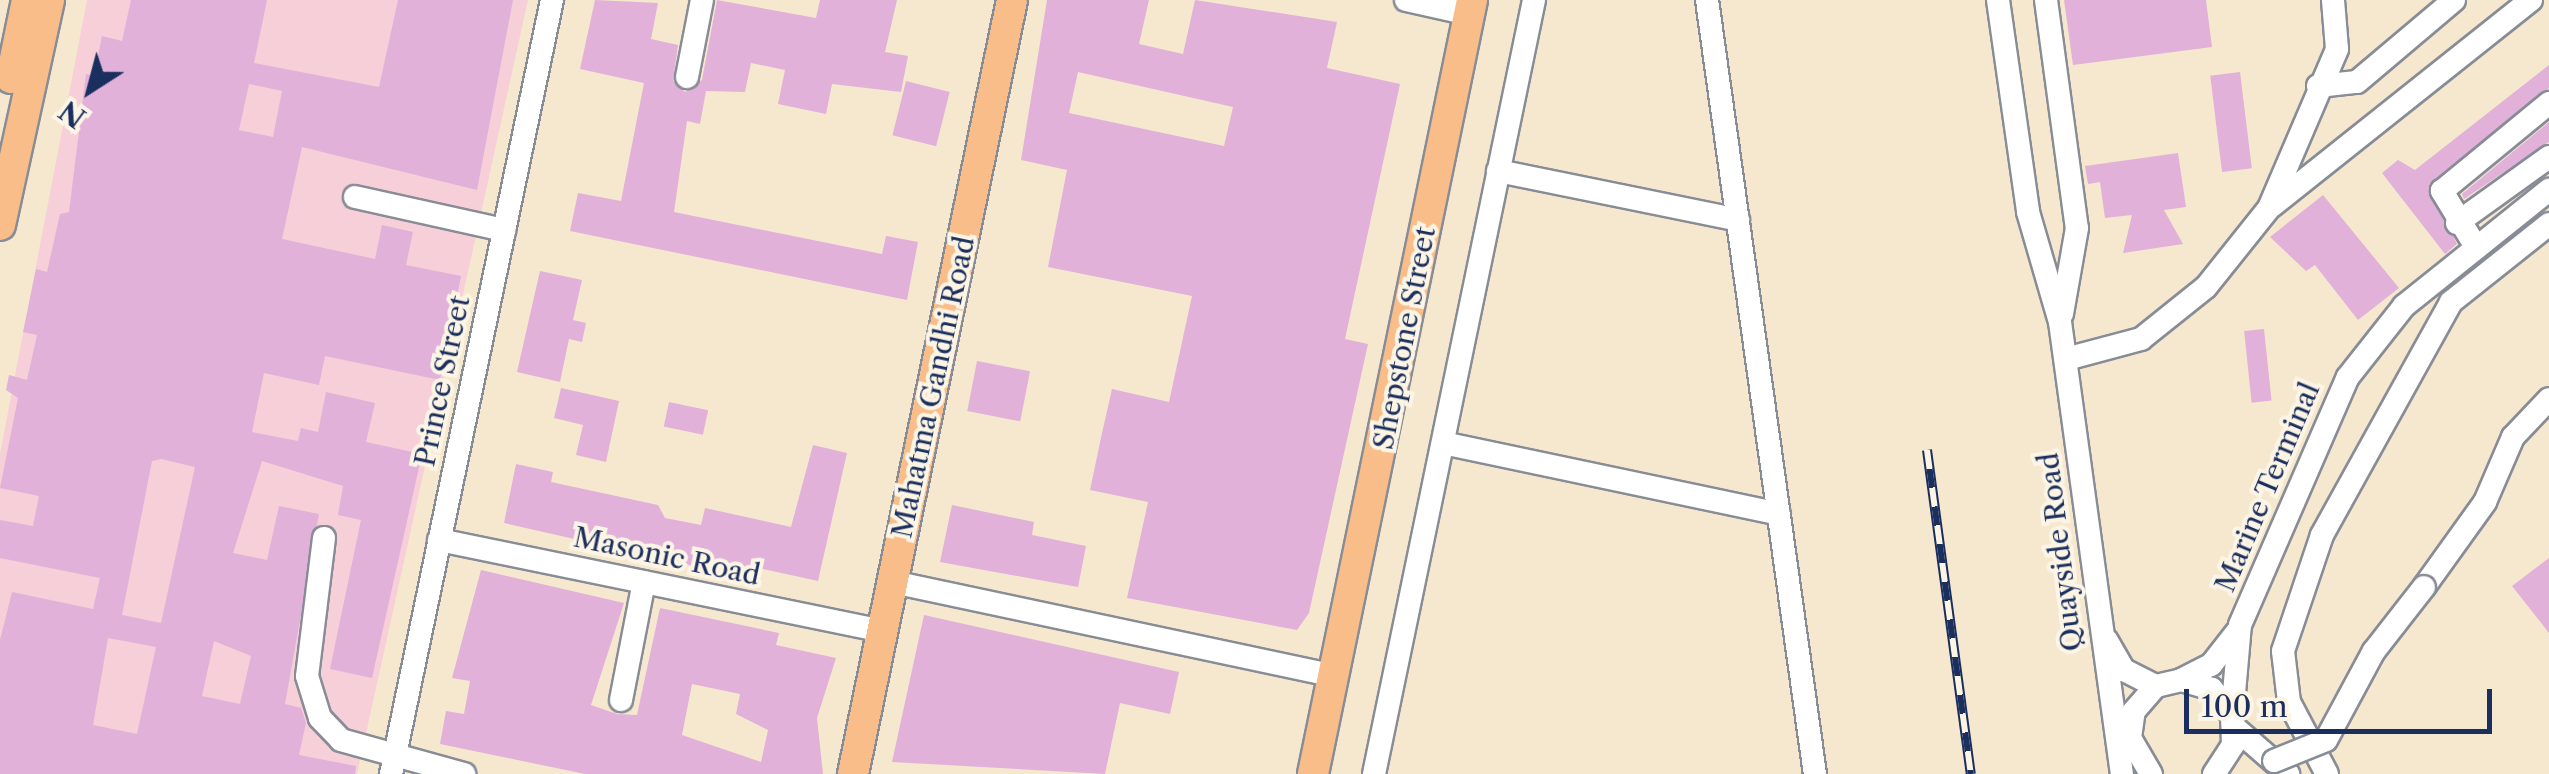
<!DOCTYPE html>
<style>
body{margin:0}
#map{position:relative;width:2549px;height:774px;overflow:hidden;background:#f5e8cf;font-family:"Libre Caslon Text",serif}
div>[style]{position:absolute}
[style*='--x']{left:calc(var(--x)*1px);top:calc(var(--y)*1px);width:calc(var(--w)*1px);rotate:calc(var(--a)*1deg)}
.built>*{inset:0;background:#f6cfd8}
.building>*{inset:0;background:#e1b1d9;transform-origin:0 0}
.roads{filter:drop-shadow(2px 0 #888c96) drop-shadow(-2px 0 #888c96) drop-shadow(0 2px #888c96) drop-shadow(0 -2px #888c96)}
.minor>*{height:22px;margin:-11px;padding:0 11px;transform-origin:11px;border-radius:11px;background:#fff}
.major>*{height:30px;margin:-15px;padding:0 15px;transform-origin:15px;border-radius:15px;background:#f8bd89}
.rail>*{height:10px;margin-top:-5px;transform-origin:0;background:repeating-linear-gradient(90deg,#fcf5e5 0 19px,#1b2f5e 0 38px);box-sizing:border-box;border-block:2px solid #1b2f5e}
.bridges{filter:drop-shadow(2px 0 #888c96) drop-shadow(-2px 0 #888c96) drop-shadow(0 2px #888c96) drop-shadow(0 -2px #888c96)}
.minor-bridge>*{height:22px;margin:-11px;padding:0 11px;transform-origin:11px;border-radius:11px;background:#fff}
span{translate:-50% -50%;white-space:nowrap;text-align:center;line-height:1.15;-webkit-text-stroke:8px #fcf5e5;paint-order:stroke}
.street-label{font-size:28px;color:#1b2f5e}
.north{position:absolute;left:40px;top:40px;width:100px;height:100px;-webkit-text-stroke:8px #fcf5e5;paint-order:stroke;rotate:216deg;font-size:28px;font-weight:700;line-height:40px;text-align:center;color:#1b2f5e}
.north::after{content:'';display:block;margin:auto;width:35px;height:45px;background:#1b2f5e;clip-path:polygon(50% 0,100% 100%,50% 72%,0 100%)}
.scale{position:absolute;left:2184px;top:689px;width:308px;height:45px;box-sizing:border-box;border:5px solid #1b2f5e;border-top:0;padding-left:12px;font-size:30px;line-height:35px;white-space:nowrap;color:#1b2f5e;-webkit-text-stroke:8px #fcf5e5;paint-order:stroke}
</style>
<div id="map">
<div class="built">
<i style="clip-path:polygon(87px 0,528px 0,357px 774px,0 774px,0 454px)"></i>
</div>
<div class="building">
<i style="clip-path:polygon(evenodd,131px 0,267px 0,254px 63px,379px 87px,398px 0,513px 0,477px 190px,302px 147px,282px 239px,375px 259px,382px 225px,413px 232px,406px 265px,461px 276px,440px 380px,325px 356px,319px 385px,264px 373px,252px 432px,298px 441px,301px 428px,318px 432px,326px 392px,375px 403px,366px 442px,422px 454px,372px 678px,330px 669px,361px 520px,338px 515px,343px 486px,262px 461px,233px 553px,267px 560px,279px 506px,319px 514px,285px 704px,301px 708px,306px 723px,299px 755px,356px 766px,355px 774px,0 774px,0 640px,12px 592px,93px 609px,100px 578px,0 558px,0 520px,33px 526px,39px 496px,0 488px,18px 398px,6px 390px,9px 375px,27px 380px,37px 335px,23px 332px,36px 269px,47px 272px,60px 214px,69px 212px,86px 74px,94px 76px,102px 36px,122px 41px,131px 0,249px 84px,282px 91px,273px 137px,239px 130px,249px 84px,131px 0,161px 459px,195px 467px,161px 623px,122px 615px,152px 461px,161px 459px,131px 0,108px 638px,156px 647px,137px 734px,93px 725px,108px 638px,131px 0,214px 641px,251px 656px,240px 704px,202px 696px,214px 641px)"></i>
<i style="clip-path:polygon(595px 0,658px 3px,651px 39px,678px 45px,673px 81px,685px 92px,702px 80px,717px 0,816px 18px,820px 0,897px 0,885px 52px,908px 56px,901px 92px,832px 84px,826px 114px,778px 104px,785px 70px,751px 63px,745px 92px,706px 91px,700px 124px,687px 121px,674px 212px,882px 254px,886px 236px,918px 242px,907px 300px,570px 231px,578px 193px,621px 201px,644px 83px,580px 69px)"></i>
<i style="clip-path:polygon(evenodd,1047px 0,1149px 0,1139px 44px,1183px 54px,1195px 0,1337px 22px,1327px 68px,1400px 84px,1345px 339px,1368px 344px,1309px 613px,1297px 630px,1127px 598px,1148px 502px,1090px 490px,1102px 433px,1112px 389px,1169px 402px,1192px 296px,1048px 267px,1067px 170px,1021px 160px,1047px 0,1078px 72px,1233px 107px,1224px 146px,1069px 113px,1078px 72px)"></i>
<i style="clip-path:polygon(2064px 0,2206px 0,2212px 47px,2073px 65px)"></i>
<i style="clip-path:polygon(2549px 65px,2549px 88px,2429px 184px,2457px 244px,2445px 254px,2382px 173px,2398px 160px,2415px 170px)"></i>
<i style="left:2240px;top:72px;width:97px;height:30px;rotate:83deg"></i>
<i style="left:906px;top:81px;width:45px;height:56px;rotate:14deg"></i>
<i style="clip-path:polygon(2549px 122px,2549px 142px,2464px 199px,2462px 194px)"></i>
<i style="clip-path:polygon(2178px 153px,2186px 207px,2164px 210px,2183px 244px,2123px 253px,2132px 215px,2105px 218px,2100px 182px,2088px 184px,2085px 166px)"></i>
<i style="clip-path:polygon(2323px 195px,2399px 288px,2358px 320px,2315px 265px,2306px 271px,2270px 237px)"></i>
<i style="clip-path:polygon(540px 271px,582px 280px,573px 320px,586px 323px,582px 342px,569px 339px,560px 382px,517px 372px)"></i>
<i style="left:2264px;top:329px;width:72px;height:20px;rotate:84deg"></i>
<i style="left:977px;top:361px;width:54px;height:51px;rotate:11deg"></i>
<i style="clip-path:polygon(561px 388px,619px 401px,606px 462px,576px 455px,583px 425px,554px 418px)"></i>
<i style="left:669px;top:402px;width:40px;height:25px;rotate:12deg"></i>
<i style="clip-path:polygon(813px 445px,847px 453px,818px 581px,754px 567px,751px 579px,504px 523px,516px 464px,553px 472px,551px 482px,658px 505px,665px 518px,701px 525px,705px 508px,791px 527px)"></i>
<i style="clip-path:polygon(952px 505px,1034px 522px,1032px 535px,1086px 546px,1078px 587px,940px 562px)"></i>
<i style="clip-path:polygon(2549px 558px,2549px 633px,2512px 586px)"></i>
<i style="clip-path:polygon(evenodd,481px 570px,624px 603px,591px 705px,617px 714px,637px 715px,660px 608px,779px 633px,776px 645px,836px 658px,817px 718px,823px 774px,585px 774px,440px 744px,446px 711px,464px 714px,470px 681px,452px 678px,481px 570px,692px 684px,740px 694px,736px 714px,768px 730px,761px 762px,682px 735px,692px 684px)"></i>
<i style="clip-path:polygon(924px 615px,1179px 672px,1170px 714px,1120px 703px,1105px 774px,892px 762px)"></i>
</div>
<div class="roads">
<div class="minor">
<i style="--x:1406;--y:0;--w:65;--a:12.5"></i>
<i style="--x:1707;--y:0;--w:781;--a:82.06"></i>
<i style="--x:1998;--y:0;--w:214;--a:81.9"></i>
<i style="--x:2028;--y:212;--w:115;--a:73.8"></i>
<i style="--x:2060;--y:322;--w:456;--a:82.2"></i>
<i style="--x:2046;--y:0;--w:230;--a:82.3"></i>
<i style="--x:2077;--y:228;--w:87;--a:99.9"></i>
<i style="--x:687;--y:77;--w:78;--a:-79"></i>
<i style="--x:2318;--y:86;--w:39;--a:-6"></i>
<i style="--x:2357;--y:82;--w:127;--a:-40.2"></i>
<i style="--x:1498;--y:171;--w:245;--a:11.5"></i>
<i style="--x:355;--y:197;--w:153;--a:12.5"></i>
<i style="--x:2272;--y:206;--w:331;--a:-38.5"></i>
<i style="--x:2457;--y:223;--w:113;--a:-35.7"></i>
<i style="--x:2476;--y:247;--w:66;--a:-121.3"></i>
<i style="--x:2442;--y:191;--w:139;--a:-39.4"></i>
<i style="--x:2066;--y:359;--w:78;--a:-14.9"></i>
<i style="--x:2141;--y:339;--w:83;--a:-38.7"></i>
<i style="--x:2206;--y:287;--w:101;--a:-51.4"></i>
<i style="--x:2269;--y:208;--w:173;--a:-66.8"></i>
<i style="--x:2337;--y:49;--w:49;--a:-94.7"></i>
<i style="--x:1443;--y:443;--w:343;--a:11.9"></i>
<i style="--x:324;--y:538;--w:139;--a:97"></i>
<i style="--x:307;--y:676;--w:44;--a:72.8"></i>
<i style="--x:320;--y:718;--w:30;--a:46"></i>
<i style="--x:341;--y:740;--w:128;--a:15.5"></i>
<i style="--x:439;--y:540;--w:452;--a:11.6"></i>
<i style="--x:893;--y:582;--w:453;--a:12"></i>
<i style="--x:2424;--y:587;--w:105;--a:-54.3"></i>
<i style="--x:2485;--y:502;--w:71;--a:-66.7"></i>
<i style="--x:2513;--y:437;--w:52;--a:-46.5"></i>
<i style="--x:2107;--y:641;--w:34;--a:60"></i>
<i style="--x:2124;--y:670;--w:36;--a:27"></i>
<i style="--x:2181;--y:680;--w:34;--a:-27"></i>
<i style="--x:2211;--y:665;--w:41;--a:-52"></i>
<i style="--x:621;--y:700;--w:120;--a:-79"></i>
<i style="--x:2232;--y:716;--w:91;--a:-85"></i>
<i style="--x:2240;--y:625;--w:270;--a:-66.5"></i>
<i style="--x:2348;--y:377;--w:90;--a:-51.7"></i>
<i style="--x:2404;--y:306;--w:186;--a:-38.7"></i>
<i style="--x:2234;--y:727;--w:72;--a:41"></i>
<i style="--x:391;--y:774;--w:791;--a:-78.25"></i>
<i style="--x:1374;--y:774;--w:790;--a:-78.32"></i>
<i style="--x:2151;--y:774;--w:42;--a:-120.3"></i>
<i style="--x:2130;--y:738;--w:27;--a:-82"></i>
<i style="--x:2134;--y:711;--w:33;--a:-49"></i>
<i style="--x:2156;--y:686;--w:26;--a:-13"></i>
<i style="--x:2181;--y:680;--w:32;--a:16"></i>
<i style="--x:2212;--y:689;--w:34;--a:53"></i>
<i style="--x:2232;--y:716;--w:29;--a:88"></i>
<i style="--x:2233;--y:745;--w:35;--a:123"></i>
<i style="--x:2327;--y:774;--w:81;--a:-117.8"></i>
<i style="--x:2289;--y:702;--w:51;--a:-96.7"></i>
<i style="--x:2283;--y:651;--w:122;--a:-71.4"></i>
<i style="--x:2322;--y:535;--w:266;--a:-61"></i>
<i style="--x:2451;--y:302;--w:125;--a:-38.5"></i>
</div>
<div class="major">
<i style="--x:11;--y:78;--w:80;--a:-78.4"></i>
<i style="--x:0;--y:225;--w:230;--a:-77.7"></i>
<i style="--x:853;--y:774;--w:790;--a:-78.39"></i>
<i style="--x:1313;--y:774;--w:790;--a:-78.39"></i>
</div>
</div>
<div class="rail">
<i style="--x:1927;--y:450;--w:327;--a:82.3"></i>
</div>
<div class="bridges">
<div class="minor-bridge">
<i style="--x:2274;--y:761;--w:56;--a:-22"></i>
<i style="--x:2326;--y:740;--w:101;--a:-61.7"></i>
<i style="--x:2374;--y:651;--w:81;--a:-52"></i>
</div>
</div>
<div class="street-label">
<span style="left:1404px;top:338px;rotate:-79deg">Shepstone Street</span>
<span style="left:442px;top:381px;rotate:-78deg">Prince Street</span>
<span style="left:933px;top:387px;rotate:-78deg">Mahatma Gandhi Road</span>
<span style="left:2267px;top:487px;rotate:-67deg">Marine Terminal</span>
<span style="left:2060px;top:552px;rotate:-97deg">Quayside Road</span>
<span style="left:667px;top:556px;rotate:12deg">Masonic Road</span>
</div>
<div class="north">N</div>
<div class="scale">100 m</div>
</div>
